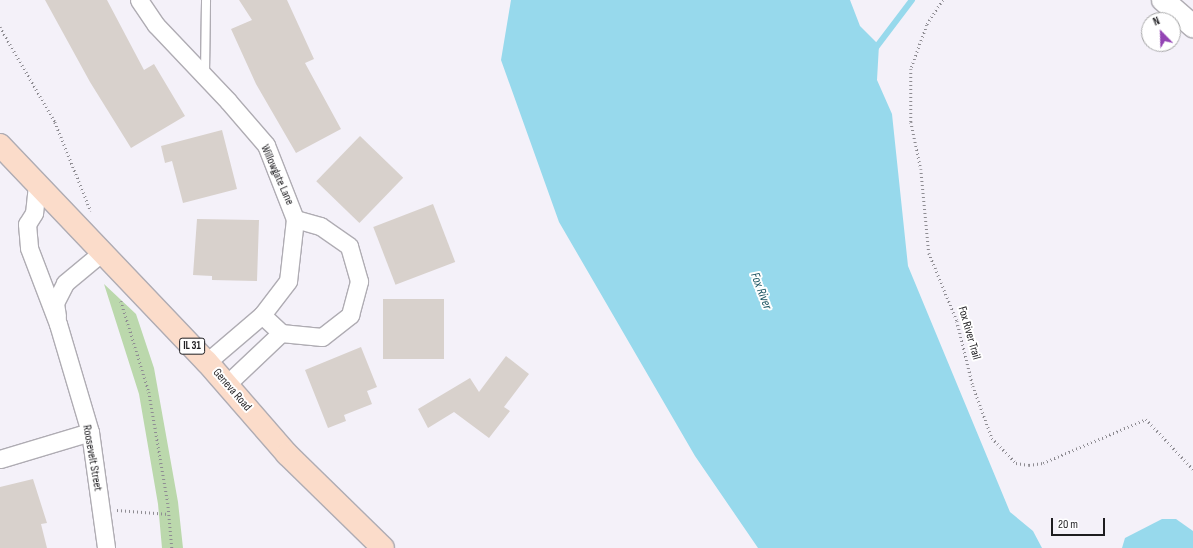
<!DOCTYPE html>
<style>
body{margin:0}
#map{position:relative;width:1193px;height:548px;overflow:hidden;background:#f4f1f9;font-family:"Sofia Sans Condensed",sans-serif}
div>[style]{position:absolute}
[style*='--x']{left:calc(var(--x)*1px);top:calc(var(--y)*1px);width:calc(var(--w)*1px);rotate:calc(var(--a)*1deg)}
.green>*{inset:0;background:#bbd8ac}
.water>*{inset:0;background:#97d9ec}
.stream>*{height:5.5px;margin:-2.75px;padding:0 2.75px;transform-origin:2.75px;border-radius:2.75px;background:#97d9ec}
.building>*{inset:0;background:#d8d1cc;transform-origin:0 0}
.path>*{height:2.5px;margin-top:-1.25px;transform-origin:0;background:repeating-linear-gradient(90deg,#8f8d93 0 1px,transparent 0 4px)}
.roads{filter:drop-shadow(1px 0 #afacb3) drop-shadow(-1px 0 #afacb3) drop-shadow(0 1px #afacb3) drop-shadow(0 -1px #afacb3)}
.service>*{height:8px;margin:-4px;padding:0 4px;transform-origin:4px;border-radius:4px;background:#fff}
.minor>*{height:17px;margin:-8.5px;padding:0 8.5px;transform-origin:8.5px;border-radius:8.5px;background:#fff}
.secondary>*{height:22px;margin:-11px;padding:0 11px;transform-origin:11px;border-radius:11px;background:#fff}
.primary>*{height:22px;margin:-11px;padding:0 11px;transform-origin:11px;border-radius:11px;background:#fbdcca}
span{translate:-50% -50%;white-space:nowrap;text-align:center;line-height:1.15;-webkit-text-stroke:4px #fff;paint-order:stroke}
.shield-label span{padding:1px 3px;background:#fff;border:1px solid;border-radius:3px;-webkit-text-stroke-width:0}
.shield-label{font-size:11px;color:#1e1d20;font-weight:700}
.street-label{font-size:12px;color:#1e1d20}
.water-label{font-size:13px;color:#205764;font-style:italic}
.north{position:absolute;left:1141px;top:12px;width:40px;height:40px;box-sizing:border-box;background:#fff;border:1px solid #a5a5a6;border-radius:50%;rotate:337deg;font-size:11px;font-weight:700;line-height:16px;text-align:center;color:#1e1d20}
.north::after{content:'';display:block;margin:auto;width:14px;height:18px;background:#9344b4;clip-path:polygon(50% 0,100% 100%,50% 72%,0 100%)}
.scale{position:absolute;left:1051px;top:518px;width:54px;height:18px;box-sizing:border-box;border:2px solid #1e1d20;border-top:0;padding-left:5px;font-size:12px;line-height:14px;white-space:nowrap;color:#1e1d20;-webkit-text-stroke:3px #fff;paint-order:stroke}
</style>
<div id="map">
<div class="green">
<i style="clip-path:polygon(104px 284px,136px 314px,154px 368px,178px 502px,183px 548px,162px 548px,158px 504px,139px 394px)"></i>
</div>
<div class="water">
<i style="clip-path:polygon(511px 0,850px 0,860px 26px,879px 45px,877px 80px,892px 114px,908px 266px,1010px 512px,1033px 531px,1042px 548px,758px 548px,695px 456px,559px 222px,501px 60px)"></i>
<i style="clip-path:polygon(1162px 519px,1176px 519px,1193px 531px,1193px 548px,1122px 548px,1125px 538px)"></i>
</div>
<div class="stream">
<i style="--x:875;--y:49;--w:61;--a:-52.9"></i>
</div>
<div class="building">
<i style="clip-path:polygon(45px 0,107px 0,144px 70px,154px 64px,185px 116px,131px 148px,90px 82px)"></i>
<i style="clip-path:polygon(239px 0,287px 0,314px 59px,305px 63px,341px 129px,296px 153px,256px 84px,231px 29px,252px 20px)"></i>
<i style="clip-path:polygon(222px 130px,237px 189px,183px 203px,172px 161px,165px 163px,161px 146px)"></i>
<i style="left:360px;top:136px;width:60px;height:63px;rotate:44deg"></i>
<i style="left:433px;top:204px;width:62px;height:64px;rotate:69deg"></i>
<i style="clip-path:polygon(197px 219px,259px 220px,257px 281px,212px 280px,212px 276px,193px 275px)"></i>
<i style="left:383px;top:299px;width:61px;height:60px"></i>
<i style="clip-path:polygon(361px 347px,377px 387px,367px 391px,372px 404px,344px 415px,346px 421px,328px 428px,305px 370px)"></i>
<i style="clip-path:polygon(506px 356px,529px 374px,504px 407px,510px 411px,489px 438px,454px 412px,428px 428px,418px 409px,470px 378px,479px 392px)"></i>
<i style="clip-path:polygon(33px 479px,47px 523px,41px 524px,47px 548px,0 548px,0 487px)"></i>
</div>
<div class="path">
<i style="--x:943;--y:0;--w:30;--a:123"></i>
<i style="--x:927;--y:25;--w:47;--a:110"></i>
<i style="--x:911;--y:69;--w:53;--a:90"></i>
<i style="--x:911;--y:122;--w:48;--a:78"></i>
<i style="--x:921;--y:169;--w:84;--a:84.6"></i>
<i style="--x:929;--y:253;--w:74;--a:67.6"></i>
<i style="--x:957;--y:321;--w:67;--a:76.2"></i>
<i style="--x:973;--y:386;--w:55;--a:69.9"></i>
<i style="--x:992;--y:438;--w:35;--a:46"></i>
<i style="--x:1016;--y:463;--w:13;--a:9"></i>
<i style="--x:1029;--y:465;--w:14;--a:-8"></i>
<i style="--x:1043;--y:463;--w:112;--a:-23.1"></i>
<i style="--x:1146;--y:419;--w:69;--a:46.8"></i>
<i style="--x:0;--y:27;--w:110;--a:59.9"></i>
<i style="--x:55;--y:122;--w:96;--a:68"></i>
<i style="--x:121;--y:301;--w:95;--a:72.9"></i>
<i style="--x:149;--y:392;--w:113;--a:80.3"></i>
<i style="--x:168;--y:503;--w:45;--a:84.9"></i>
<i style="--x:117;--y:510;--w:52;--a:4.4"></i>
</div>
<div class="roads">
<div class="service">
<i style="--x:205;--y:74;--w:74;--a:-89.2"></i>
</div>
<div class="minor">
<i style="--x:139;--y:0;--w:30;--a:56"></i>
<i style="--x:156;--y:25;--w:105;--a:46.5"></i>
<i style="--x:228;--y:101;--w:58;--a:49.2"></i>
<i style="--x:266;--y:145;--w:79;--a:68.6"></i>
<i style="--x:295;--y:219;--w:62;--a:96.4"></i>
<i style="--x:288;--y:281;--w:43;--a:127.4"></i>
<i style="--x:262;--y:315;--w:72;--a:139.5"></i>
<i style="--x:37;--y:185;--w:28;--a:96"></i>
<i style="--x:34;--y:213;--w:13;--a:122"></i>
<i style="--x:27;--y:224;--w:24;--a:85"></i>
<i style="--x:29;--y:248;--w:81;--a:69.1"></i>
<i style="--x:58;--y:324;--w:113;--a:73.5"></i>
<i style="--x:90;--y:432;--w:117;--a:82.1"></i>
<i style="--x:262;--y:315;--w:26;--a:43"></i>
<i style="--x:281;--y:333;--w:41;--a:5.6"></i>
<i style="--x:322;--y:337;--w:36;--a:-38"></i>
<i style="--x:350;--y:315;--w:35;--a:-75"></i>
<i style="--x:359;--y:281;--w:36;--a:-106"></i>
<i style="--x:349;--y:246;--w:35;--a:-145"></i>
<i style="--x:320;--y:226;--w:26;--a:-164"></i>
<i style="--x:57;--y:316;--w:13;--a:-99"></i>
<i style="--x:55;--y:303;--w:22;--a:-63"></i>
<i style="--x:65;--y:283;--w:47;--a:-39.8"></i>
<i style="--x:227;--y:384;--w:74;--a:-43.4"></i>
<i style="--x:0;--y:459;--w:94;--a:-16.7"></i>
</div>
<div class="secondary">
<i style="--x:1163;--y:0;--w:40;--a:41"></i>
</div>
<div class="primary">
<i style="--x:0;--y:145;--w:300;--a:46.4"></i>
<i style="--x:207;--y:362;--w:122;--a:49"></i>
<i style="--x:287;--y:454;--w:134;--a:44.4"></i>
</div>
</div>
<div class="shield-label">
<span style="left:192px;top:346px">IL 31</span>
</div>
<div class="street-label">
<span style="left:277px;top:175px;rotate:66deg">Willowgate Lane</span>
<span style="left:969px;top:333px;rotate:74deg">Fox River Trail</span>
<span style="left:232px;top:390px;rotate:49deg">Geneva Road</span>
<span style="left:92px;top:458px;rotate:80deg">Roosevelt Street</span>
</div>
<div class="water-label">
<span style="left:761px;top:291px;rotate:69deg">Fox River</span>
</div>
<div class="north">N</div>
<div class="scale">20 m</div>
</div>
